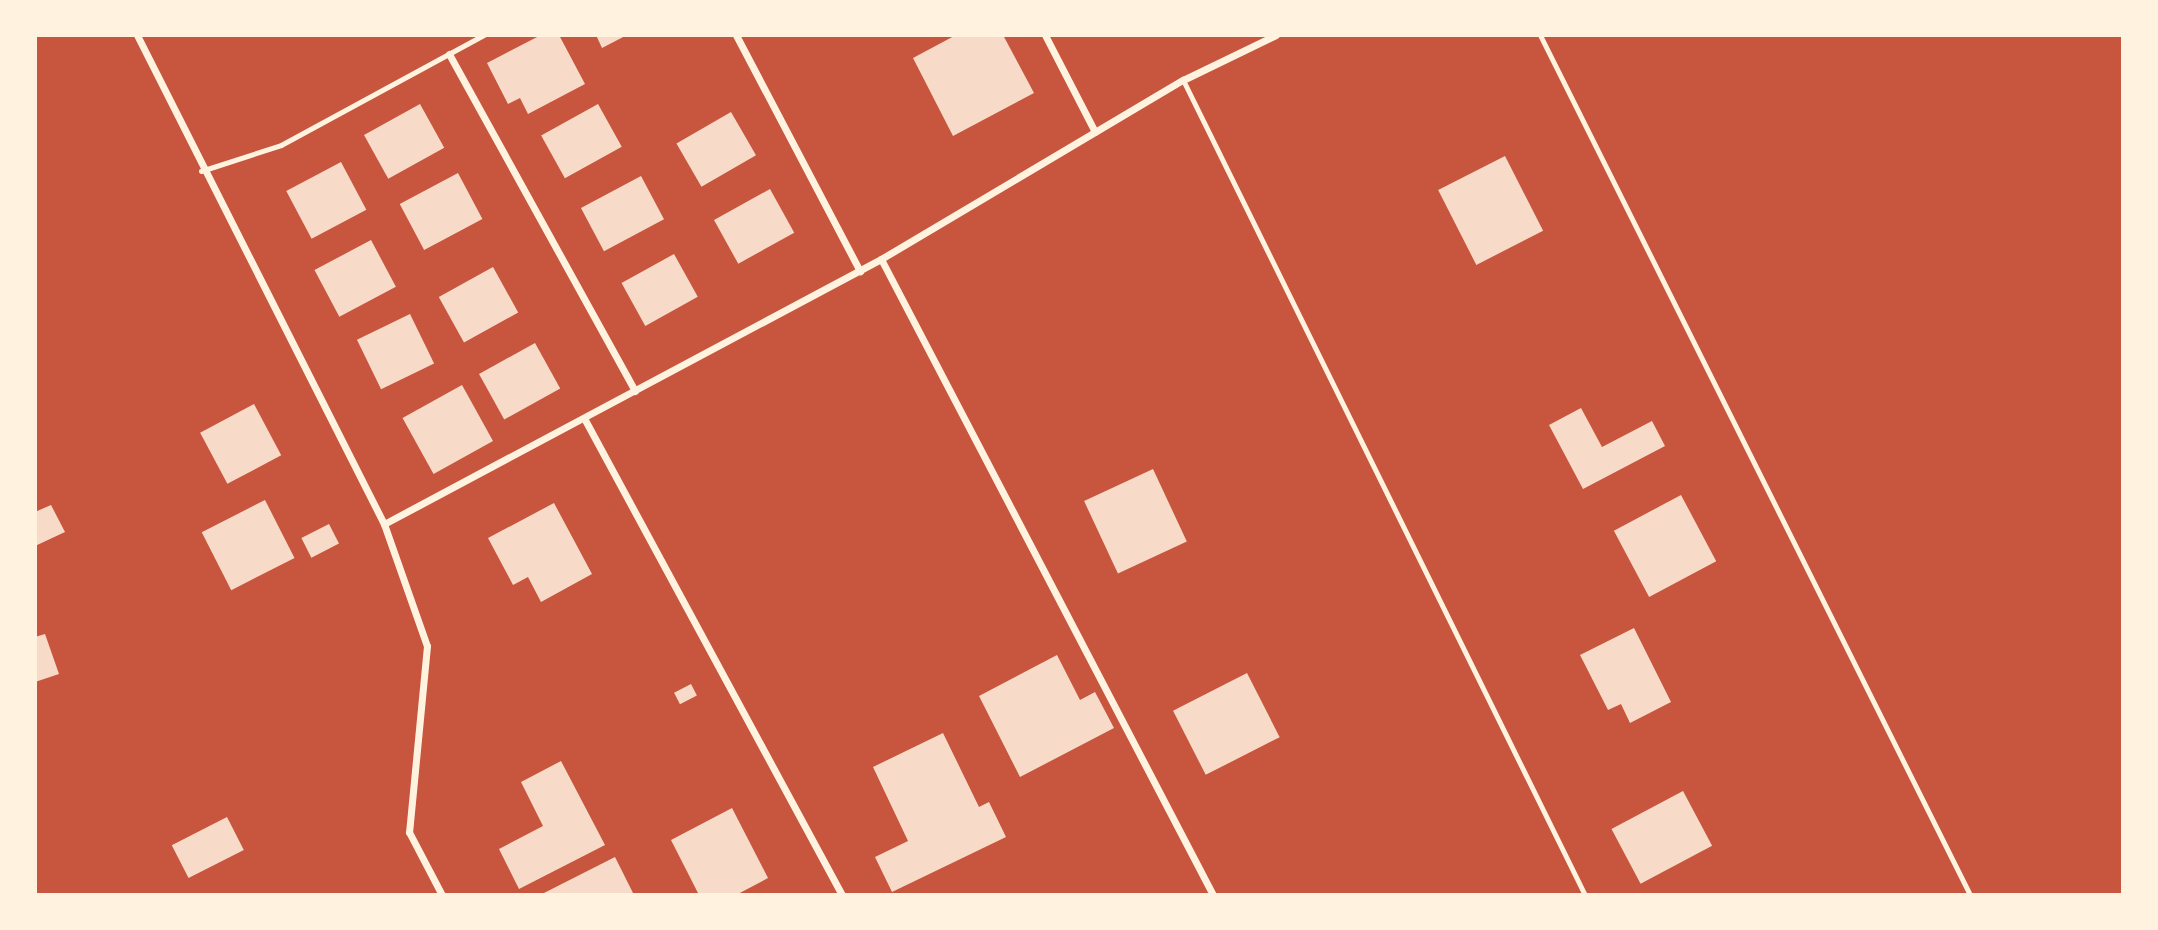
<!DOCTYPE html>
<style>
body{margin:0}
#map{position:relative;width:2158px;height:930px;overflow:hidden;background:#c8553d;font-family:Helvetica,sans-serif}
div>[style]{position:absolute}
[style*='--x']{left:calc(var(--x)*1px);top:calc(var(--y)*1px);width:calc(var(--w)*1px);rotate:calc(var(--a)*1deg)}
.building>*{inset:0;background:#f7dbc8;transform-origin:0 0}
.service>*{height:5px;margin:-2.5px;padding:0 2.5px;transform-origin:2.5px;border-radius:2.5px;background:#fff3e0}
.minor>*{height:7px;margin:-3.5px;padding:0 3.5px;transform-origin:3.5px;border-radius:3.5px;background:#fff3e0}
span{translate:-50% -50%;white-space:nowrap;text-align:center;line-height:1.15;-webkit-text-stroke:7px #fff3e0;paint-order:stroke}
.frame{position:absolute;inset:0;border:37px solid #fff3e0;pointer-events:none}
</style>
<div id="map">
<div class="building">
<i style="clip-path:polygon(541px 35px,559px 35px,585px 84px,528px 114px,520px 98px,508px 104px,487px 63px)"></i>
<i style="clip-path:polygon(596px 35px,627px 35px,602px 48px)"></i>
<i style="clip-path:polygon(956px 35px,1003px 35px,1034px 93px,953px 136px,913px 58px)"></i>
<i style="left:420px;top:104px;width:50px;height:64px;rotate:61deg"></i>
<i style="left:598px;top:104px;width:49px;height:65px;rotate:61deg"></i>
<i style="left:731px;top:112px;width:50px;height:63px;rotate:60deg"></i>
<i style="left:1505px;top:156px;width:84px;height:75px;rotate:63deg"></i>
<i style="left:341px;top:162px;width:54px;height:62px;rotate:62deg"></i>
<i style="left:458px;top:173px;width:52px;height:66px;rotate:62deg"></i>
<i style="left:641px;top:176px;width:49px;height:68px;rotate:62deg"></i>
<i style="left:770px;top:189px;width:50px;height:64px;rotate:61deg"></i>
<i style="left:371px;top:240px;width:53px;height:64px;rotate:62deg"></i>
<i style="left:674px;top:254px;width:49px;height:60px;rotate:61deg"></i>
<i style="left:493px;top:267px;width:52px;height:62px;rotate:61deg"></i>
<i style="left:410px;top:314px;width:55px;height:59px;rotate:64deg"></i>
<i style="left:535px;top:343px;width:52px;height:64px;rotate:61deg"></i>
<i style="left:462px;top:385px;width:64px;height:68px;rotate:61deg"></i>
<i style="left:254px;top:404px;width:58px;height:61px;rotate:62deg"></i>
<i style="clip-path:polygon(1581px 408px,1602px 447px,1652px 421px,1665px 446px,1583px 489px,1549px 425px)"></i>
<i style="left:1153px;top:469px;width:80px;height:76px;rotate:65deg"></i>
<i style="left:1681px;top:495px;width:75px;height:76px;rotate:62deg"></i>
<i style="left:265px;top:500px;width:65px;height:71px;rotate:63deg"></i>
<i style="clip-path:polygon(554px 503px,592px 574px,541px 602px,528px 577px,513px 585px,488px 538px)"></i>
<i style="clip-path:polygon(51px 505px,65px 532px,35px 546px,35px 512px)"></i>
<i style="left:329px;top:524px;width:22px;height:31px;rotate:63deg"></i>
<i style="clip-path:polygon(1634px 628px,1671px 702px,1630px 723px,1621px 704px,1608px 710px,1580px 655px)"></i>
<i style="clip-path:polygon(45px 634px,59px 674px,35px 682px,35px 637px)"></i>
<i style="clip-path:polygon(1057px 655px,1080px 700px,1095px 692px,1114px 728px,1020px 777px,979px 696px)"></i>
<i style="left:1247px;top:673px;width:72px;height:83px;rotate:63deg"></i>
<i style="left:691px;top:684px;width:13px;height:19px;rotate:63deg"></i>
<i style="clip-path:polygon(943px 733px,979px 807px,989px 802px,1006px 837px,892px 892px,875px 857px,908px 841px,873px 767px)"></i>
<i style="clip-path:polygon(561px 761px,605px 845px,519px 889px,499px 849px,543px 826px,521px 782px)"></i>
<i style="left:1683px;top:791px;width:62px;height:81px;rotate:62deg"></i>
<i style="clip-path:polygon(732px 808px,768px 878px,736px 895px,699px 895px,671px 840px)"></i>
<i style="left:227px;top:817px;width:37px;height:62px;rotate:63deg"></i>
<i style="clip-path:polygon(615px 857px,634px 895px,540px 895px)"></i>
</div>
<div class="service">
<i style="--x:1540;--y:35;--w:962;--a:63.43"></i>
<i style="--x:1183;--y:80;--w:909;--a:63.75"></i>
<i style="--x:201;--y:171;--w:84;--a:-18"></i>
<i style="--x:281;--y:145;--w:231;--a:-28.5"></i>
</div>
<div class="minor">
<i style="--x:137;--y:35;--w:548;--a:63.2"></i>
<i style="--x:384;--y:524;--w:563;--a:-28.07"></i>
<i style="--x:881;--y:259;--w:351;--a:-30.7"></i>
<i style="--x:1183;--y:80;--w:103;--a:-25.8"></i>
<i style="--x:736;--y:35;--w:267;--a:62.3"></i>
<i style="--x:1045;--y:35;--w:109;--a:62.7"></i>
<i style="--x:449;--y:54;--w:385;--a:61.1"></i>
<i style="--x:881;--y:259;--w:717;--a:62.43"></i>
<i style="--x:584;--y:418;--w:542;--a:61.59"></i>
<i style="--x:384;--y:524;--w:129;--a:70.6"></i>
<i style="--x:427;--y:646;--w:187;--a:95.5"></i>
<i style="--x:409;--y:832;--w:71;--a:62.4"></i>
</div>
<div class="frame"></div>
</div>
